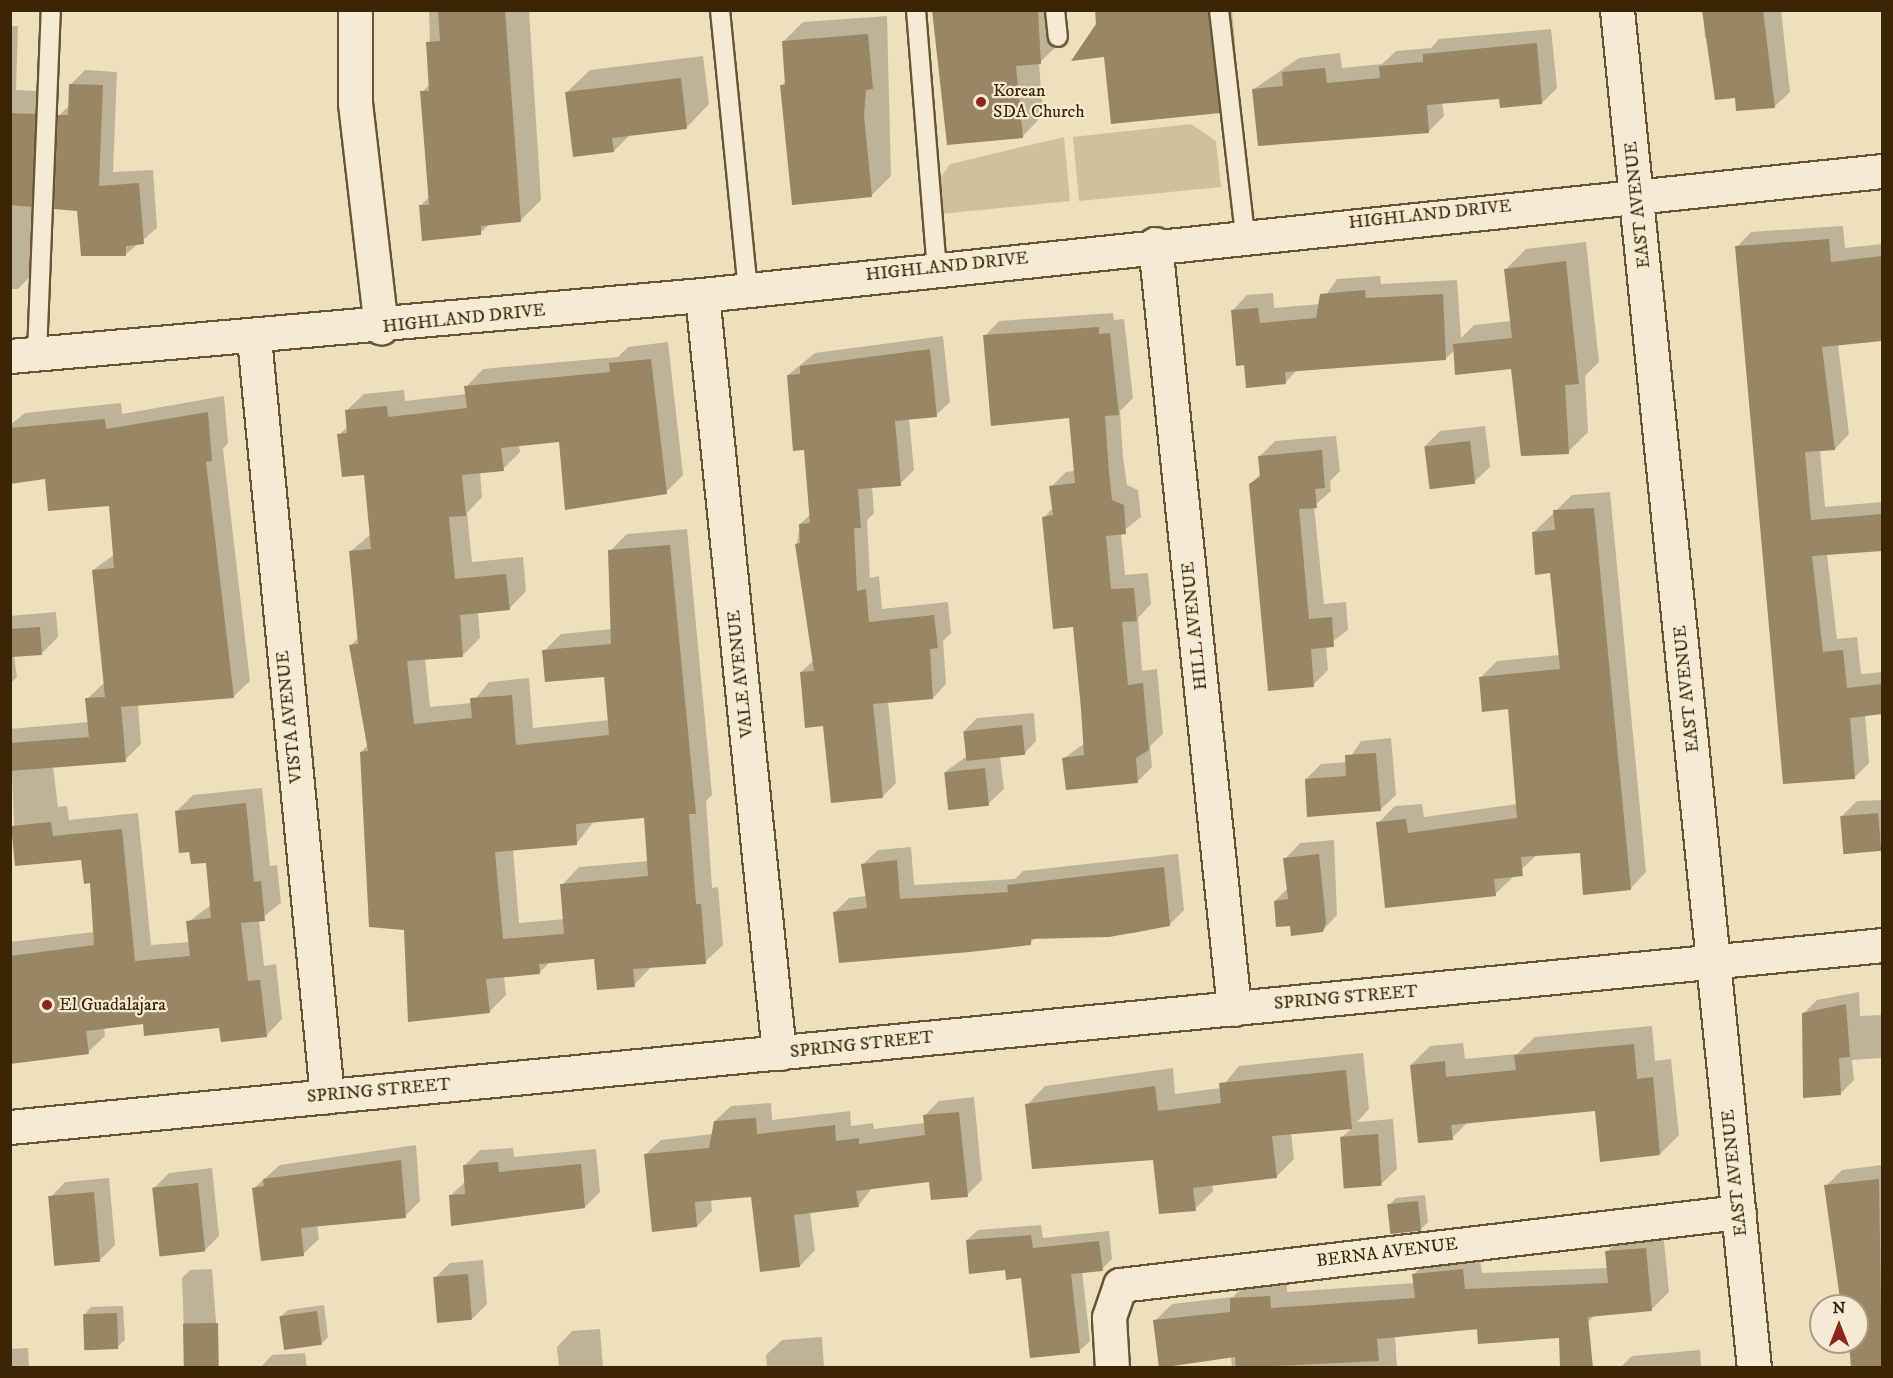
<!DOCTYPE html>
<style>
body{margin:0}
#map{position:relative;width:1893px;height:1378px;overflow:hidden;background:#efe0bd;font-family:"IM FELL DW Pica",serif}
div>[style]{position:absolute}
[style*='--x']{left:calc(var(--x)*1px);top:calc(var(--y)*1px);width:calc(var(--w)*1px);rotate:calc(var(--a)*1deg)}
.green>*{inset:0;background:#d1c09e}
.shadow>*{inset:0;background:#0003;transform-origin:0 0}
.building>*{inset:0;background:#998665;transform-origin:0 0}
.roads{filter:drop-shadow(2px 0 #695434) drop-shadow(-2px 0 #695434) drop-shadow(0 2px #695434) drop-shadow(0 -2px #695434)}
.lane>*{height:18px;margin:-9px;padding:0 9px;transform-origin:9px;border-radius:9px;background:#f5ebd4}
.street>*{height:33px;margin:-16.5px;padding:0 16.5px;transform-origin:16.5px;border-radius:16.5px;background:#f5ebd4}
.secondary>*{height:33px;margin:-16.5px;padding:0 16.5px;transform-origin:16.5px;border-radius:16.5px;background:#f5ebd4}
.dots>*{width:16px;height:16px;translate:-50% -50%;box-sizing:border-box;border:3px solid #f5ebd4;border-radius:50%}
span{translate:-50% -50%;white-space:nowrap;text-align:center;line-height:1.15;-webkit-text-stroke:4.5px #f5ebd4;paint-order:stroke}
.poi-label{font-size:18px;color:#3c2506}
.left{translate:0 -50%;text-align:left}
.street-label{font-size:18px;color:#3c2506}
.frame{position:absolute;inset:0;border:12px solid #3c2506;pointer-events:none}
.north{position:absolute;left:1809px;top:1294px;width:60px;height:60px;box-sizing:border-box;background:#f5ebd4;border:2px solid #ab9c82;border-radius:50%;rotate:0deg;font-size:16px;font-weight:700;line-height:24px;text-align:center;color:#3c2506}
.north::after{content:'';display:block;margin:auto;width:21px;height:27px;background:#8f2418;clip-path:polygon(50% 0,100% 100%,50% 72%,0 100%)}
</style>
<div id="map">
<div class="green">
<i style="clip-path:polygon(1191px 124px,1216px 141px,1221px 187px,1079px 201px,1073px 137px)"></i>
<i style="clip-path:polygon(1064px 137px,1070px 201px,940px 214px,938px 181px,950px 164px)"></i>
</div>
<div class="shadow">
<i style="clip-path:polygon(429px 10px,529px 10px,541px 200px,520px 221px,490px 224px,480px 233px,420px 206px,430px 196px,422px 92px,431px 83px)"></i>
<i style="clip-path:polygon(936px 10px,1060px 10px,1062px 41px,1039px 63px,1043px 115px,1022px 137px)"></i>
<i style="clip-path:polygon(1097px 10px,1232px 10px,1239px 91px,1219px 111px,1105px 56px)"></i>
<i style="clip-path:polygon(1703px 10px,1781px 10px,1790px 92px,1774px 107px,1737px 97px,1711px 38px,1705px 38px)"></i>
<i style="clip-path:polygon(887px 16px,891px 176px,871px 196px,781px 86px,786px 81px,783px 42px,803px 22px)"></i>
<i style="clip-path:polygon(10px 26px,18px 26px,16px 90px,58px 92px,56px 118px,70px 105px,71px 84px,85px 70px,117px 72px,113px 172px,153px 170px,157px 228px,126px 254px,78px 210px,57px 180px,43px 194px,40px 266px,18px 289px,10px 289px)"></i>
<i style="clip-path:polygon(1551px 29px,1557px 88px,1542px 103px,1501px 97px,1442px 102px,1444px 116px,1429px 131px,1254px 89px,1299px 58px,1340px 53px,1342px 68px,1382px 64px,1396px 51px,1431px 48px,1439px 39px)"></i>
<i style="clip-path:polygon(703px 56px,709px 104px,687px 127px,631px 134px,614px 151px,567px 92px,590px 70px)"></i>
<i style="clip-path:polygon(1843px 226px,1845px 248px,1882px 244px,1882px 339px,1838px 344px,1849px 434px,1835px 449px,1820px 449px,1825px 507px,1882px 502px,1882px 549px,1827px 554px,1837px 639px,1857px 637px,1861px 674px,1882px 672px,1882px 713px,1865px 715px,1869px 763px,1855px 777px,1785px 783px,1737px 247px,1751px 232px)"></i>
<i style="clip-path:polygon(1586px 242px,1599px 362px,1585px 376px,1588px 432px,1568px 452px,1513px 368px,1455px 350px,1446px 358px,1298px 369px,1285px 383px,1245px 363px,1232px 311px,1247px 295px,1273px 293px,1274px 308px,1320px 304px,1337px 279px,1380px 276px,1381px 284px,1457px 280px,1461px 338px,1474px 325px,1511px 321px,1506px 269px,1526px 249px)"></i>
<i style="clip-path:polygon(1113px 313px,1114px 320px,1124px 319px,1133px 398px,1120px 411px,1123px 457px,1127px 485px,1138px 490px,1141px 517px,1121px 533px,1125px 575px,1148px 573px,1151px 604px,1138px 618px,1142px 671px,1157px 669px,1163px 734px,1150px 746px,1152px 767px,1137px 782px,1064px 758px,1085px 743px,1075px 625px,1044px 517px,1053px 508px,1051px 487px,1066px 472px,1075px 471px,1070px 417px,985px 336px,999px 321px)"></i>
<i style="clip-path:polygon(943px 336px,950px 402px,936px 415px,909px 418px,914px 470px,900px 484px,872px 486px,874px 513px,867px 520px,870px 578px,879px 576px,882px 609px,948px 602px,951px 633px,943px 641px,946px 684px,933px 698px,888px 701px,896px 783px,882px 797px,824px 724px,801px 672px,814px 660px,797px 544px,800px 524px,811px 514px,806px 449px,788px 375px,815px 353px)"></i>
<i style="clip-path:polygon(evenodd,668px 342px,683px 475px,666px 492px,560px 440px,519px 444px,520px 452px,503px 469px,480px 472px,482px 497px,467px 513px,472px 562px,523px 557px,526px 591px,509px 609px,478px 612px,480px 638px,462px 656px,425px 658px,430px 707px,472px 703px,489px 682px,529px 678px,533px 728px,609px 720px,606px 675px,544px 651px,561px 634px,612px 629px,610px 551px,627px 534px,687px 529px,712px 795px,706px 801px,712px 888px,718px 887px,723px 945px,705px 962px,651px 967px,634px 985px,595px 958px,550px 962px,539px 973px,504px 976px,506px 995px,489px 1012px,405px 929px,361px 752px,368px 745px,351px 645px,359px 637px,351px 551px,371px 534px,365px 474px,339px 435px,348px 426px,346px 411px,364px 394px,404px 390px,405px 401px,467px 394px,466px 387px,483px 369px,618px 357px,628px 347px,668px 342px,645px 816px,649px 861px,579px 867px,562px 885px,565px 919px,519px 923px,513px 849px,577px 843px,594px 821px,645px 816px)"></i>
<i style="clip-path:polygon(224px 396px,228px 443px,223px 449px,250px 681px,233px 697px,138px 704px,141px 744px,125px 760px,53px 766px,58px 807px,67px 806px,69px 820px,138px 813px,151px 945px,190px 942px,188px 922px,211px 905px,208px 861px,190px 850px,177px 811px,193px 795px,262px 788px,270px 866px,277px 865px,281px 903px,259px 920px,264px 966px,276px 964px,282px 1019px,266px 1036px,221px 1026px,144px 1022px,104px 1027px,105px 1036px,88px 1052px,10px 1062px,10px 942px,94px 932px,91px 882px,83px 858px,16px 865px,10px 729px,89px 722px,87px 699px,105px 682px,93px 570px,115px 554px,111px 504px,47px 477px,10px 482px,10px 425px,25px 413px,121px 403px,122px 414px)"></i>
<i style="clip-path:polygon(1485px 426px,1490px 467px,1474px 482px,1425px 446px,1440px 431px)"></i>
<i style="clip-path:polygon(1336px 436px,1340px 471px,1330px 481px,1331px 491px,1314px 506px,1324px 604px,1346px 602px,1348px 630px,1326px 646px,1328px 670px,1313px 685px,1250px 484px,1261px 474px,1259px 457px,1275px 441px)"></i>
<i style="clip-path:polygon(1610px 492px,1646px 872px,1630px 889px,1581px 851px,1538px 854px,1495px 894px,1378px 823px,1395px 806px,1422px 804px,1424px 817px,1517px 804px,1509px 707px,1481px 677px,1497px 661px,1560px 655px,1552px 572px,1534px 532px,1572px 495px)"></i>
<i style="clip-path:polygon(56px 612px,58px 637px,42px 653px,14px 656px,17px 677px,10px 684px,10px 616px)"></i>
<i style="clip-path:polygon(1034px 713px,1036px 741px,1024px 754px,1000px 756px,1004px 789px,988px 804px,946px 771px,967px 756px,965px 730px,977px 718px)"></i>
<i style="clip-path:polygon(1391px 738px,1396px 795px,1380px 810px,1306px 779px,1321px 764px,1347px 762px,1361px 741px)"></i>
<i style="clip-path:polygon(1882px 800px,1882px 850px,1845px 853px,1842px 816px,1857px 801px)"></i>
<i style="clip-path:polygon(1334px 840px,1337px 915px,1322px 931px,1292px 924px,1275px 901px,1288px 888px,1285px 859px,1300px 843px)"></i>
<i style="clip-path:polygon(911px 847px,914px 885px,1015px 879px,1023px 871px,1178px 854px,1184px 910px,1169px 925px,1135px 933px,1036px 937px,1030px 943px,835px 912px,849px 898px,867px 896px,863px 864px,878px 850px)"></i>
<i style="clip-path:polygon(1859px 992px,1860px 1016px,1882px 1015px,1882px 1058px,1852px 1060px,1854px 1080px,1841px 1093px,1804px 1013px,1817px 1000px)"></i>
<i style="clip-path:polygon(1652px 1026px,1655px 1061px,1671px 1059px,1679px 1135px,1660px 1154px,1596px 1109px,1468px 1122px,1452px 1138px,1411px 1065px,1430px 1046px,1463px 1043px,1465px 1059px,1517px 1054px,1535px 1037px)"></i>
<i style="clip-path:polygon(1363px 1053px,1369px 1109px,1357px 1122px,1393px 1119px,1397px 1169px,1381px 1184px,1342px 1137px,1352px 1128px,1291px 1133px,1294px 1159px,1276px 1177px,1212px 1184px,1213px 1191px,1195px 1209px,1155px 1159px,1027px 1105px,1045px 1086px,1173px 1068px,1175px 1094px,1221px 1088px,1239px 1066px)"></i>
<i style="clip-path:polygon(974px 1097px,982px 1180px,967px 1195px,931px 1181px,873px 1187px,858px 1206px,810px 1212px,815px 1250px,800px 1266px,752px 1196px,711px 1199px,712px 1211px,697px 1226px,645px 1155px,661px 1140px,713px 1134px,715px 1121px,731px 1106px,771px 1103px,772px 1120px,850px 1111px,851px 1126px,873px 1123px,874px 1129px,925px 1123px,924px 1116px,939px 1101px)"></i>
<i style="clip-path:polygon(416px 1145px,420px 1201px,405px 1216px,317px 1225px,319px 1239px,303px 1254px,254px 1188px,280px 1165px)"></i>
<i style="clip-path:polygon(513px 1148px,514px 1157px,596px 1149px,600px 1192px,585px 1207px,450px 1196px,466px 1181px,464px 1166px,480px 1150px)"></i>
<i style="clip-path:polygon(1882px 1165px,1882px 1368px,1854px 1368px,1850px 1342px,1857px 1342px,1857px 1306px,1844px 1306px,1826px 1186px,1842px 1170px)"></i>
<i style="clip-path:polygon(212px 1168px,219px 1236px,204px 1251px,154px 1188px,169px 1173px)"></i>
<i style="clip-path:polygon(109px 1178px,115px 1245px,100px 1260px,50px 1198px,65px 1182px)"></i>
<i style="clip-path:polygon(1425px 1195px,1428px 1222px,1421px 1229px,1389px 1205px,1396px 1198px)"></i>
<i style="clip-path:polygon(1041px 1225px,1043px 1238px,1109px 1231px,1112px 1259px,1102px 1269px,1082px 1271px,1090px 1341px,1079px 1351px,1022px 1277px,967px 1240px,978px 1230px)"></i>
<i style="clip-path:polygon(1663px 1231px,1669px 1292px,1651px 1310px,1596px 1314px,1588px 1322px,1395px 1335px,1397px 1368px,1232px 1368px,1231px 1356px,1155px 1321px,1172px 1304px,1233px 1297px,1248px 1281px,1287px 1280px,1287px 1292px,1415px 1283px,1414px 1274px,1431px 1257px,1479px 1253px,1482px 1273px,1608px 1268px,1607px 1252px,1624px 1235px)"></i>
<i style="clip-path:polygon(483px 1260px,487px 1304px,472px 1319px,435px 1278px,450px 1263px)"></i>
<i style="clip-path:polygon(212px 1269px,218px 1349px,185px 1358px,182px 1278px,190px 1270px)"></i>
<i style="clip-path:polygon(324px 1305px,328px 1337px,321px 1344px,280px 1317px,288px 1310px)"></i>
<i style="clip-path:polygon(123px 1306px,125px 1340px,117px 1347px,84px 1315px,91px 1307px)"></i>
<i style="clip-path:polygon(600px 1329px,603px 1368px,559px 1368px,557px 1347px,572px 1331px)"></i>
<i style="clip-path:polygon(822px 1337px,824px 1368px,767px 1368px,766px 1355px,782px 1340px)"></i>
<i style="left:28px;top:1348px;width:20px;height:18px;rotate:87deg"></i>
<i style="clip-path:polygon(1700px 1350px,1701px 1368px,1620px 1368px,1632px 1356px)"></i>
<i style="clip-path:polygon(305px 1353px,307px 1368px,260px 1368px,272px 1355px)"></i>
</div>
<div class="building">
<i style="clip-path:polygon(438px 10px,505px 10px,521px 222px,481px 226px,481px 235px,422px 241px,419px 205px,429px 205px,420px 91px,429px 91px,426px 42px,440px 41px)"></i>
<i style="clip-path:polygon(932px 10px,1038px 10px,1041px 64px,1016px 66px,1023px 138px,947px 145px)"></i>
<i style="clip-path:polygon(1095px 10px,1208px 10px,1220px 113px,1111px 124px,1104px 57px,1071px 61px,1096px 24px)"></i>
<i style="clip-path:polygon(1702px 10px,1763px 10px,1775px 108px,1736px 111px,1735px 98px,1715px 100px)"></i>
<i style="clip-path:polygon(868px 34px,873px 89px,866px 90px,864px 115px,872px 197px,792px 205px,780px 85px,785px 85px,782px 41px)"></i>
<i style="clip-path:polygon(1537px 43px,1542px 104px,1500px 108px,1499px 99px,1427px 105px,1429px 133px,1258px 146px,1252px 89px,1283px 86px,1282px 72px,1325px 68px,1327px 83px,1380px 78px,1379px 66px,1423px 62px,1423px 54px)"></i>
<i style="clip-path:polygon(681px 78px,687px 129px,612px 138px,614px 152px,573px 157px,565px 92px)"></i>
<i style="clip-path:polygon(69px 84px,103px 85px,99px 186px,139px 183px,144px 244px,126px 246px,126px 256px,81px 256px,77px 211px,54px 209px,58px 115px,68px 115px)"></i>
<i style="clip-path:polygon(10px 113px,36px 114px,32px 207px,10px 205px)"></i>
<i style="clip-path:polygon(1829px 239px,1831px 262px,1882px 256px,1882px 341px,1822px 347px,1835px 450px,1805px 452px,1811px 520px,1882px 514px,1882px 551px,1812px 556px,1823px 652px,1843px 650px,1847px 688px,1882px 684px,1882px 714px,1850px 718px,1855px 779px,1783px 784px,1735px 246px)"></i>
<i style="clip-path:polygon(1566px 261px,1579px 384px,1565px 385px,1569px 454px,1521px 456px,1511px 369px,1455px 375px,1453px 344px,1512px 338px,1504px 269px)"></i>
<i style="clip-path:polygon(1365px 290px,1366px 298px,1443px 294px,1446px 360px,1285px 372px,1286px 384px,1246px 388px,1244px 365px,1236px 366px,1231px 310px,1258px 308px,1260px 323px,1316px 318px,1320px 294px)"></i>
<i style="clip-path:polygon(1099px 327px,1099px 334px,1110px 333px,1119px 415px,1105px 416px,1109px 472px,1112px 500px,1124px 505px,1126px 534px,1106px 536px,1111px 589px,1134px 588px,1137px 621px,1122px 622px,1128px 685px,1143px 683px,1149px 750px,1136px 758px,1138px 783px,1066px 790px,1062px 758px,1084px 755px,1081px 709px,1073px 627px,1053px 629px,1042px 517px,1053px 515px,1049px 486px,1075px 483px,1069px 418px,991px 426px,983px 335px)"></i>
<i style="clip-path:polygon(930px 349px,937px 417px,895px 421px,901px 486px,858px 489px,861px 528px,854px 528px,857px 591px,866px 589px,869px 622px,934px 615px,938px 648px,930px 649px,933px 699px,873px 704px,883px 798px,831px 803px,823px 726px,805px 728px,800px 672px,814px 671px,795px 544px,800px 543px,799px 524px,810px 523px,804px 450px,793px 451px,787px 375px,800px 374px,800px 366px)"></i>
<i style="clip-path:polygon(evenodd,651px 359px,667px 494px,565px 510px,559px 442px,501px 448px,504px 471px,462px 475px,466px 516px,449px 517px,455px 579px,506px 574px,510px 610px,460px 615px,463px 657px,407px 661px,414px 724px,472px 718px,470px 698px,512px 695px,516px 745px,609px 735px,604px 677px,545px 682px,542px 650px,611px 644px,608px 550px,670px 545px,696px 814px,689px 814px,696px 904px,701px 904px,706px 964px,633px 969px,635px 987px,597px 990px,594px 959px,539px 964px,540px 974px,486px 979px,490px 1013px,408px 1022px,404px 930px,369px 927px,360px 752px,368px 751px,349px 645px,358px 644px,349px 551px,371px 549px,364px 475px,342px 477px,337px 434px,347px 433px,345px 410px,387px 406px,388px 417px,467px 408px,464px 386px,610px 372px,609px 363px,651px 359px,644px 818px,648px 876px,560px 884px,564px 934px,503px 939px,495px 852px,577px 845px,576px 824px,644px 818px)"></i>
<i style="clip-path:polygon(208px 412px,212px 461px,206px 462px,234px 698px,121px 707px,126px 762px,10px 771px,10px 743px,89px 737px,85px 698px,105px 697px,92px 570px,114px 568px,109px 506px,48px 511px,45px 479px,10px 484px,10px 428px,105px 419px,106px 429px)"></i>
<i style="left:1470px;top:441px;width:43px;height:46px;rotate:83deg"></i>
<i style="clip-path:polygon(1322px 450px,1325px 488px,1315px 489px,1317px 508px,1299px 509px,1309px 619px,1332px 617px,1334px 647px,1311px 649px,1314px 687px,1268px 691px,1249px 484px,1260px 477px,1258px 456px)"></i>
<i style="clip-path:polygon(1594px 508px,1631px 890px,1583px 895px,1580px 853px,1521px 857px,1523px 876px,1494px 879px,1496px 896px,1385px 908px,1376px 822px,1406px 819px,1408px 833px,1517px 818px,1508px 709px,1482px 712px,1479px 677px,1560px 669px,1550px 573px,1535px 575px,1532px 532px,1555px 530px,1553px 510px)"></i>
<i style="left:40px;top:627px;width:28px;height:30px;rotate:86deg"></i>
<i style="left:1022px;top:725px;width:30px;height:59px;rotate:84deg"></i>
<i style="clip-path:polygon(1376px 753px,1381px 811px,1307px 817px,1305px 779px,1346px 776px,1345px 755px)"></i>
<i style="left:985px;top:768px;width:38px;height:41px;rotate:84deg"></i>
<i style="clip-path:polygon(246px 803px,254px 882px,261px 881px,265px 921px,241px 923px,248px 981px,260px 980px,267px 1037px,221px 1042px,219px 1028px,144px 1036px,143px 1024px,86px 1031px,89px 1054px,10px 1064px,10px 956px,94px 945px,90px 883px,84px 884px,81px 860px,15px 866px,11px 826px,51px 822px,53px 836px,122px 829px,135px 961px,190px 956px,186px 921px,211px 918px,206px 863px,191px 864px,189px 852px,179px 853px,175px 811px)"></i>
<i style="left:1878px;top:813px;width:38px;height:38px;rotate:85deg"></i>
<i style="clip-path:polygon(1319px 854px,1326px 922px,1323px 932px,1291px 936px,1290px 926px,1276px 927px,1274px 901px,1288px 899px,1283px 858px)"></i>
<i style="clip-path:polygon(897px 860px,900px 899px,1008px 892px,1007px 885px,1164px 867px,1170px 926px,1109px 937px,1031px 939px,1031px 945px,970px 952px,839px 963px,833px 912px,867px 908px,861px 864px)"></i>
<i style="clip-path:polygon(1846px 1004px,1850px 1057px,1839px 1058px,1841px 1095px,1803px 1098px,1802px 1013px)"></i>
<i style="clip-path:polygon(1634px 1044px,1637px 1079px,1653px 1077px,1660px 1155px,1600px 1162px,1595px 1111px,1451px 1125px,1453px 1140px,1418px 1143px,1410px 1065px,1445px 1061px,1446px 1077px,1516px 1070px,1514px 1055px)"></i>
<i style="clip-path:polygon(1346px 1070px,1352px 1129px,1272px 1136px,1277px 1178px,1193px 1188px,1196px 1211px,1159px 1214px,1153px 1160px,1032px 1169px,1025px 1104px,1155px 1086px,1158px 1111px,1221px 1103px,1219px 1083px)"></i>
<i style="clip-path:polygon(959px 1112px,968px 1197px,931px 1200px,929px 1182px,856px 1191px,859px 1207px,794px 1215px,800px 1267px,760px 1272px,751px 1197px,695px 1202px,697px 1227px,652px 1232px,644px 1154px,709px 1148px,714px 1121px,756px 1118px,757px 1134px,835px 1125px,836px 1141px,859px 1138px,859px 1144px,925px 1135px,923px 1115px)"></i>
<i style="left:1378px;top:1134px;width:52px;height:38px;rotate:86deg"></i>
<i style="clip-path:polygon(401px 1160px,406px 1218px,301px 1228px,304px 1256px,261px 1261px,252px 1188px,264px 1186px,263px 1179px)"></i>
<i style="clip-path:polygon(498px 1162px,499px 1172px,581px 1164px,585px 1208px,451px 1226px,449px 1195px,465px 1194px,463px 1165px)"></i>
<i style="clip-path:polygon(1879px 1179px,1882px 1368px,1851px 1368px,1849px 1342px,1857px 1342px,1857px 1306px,1841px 1306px,1824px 1185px)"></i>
<i style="left:198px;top:1183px;width:69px;height:46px;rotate:84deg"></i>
<i style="left:94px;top:1192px;width:70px;height:46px;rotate:85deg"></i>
<i style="left:1418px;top:1201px;width:30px;height:31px;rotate:84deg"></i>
<i style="clip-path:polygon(1031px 1235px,1033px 1248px,1099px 1241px,1103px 1271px,1071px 1274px,1080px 1353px,1030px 1358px,1021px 1278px,1006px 1280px,1005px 1270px,969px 1274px,966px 1240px)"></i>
<i style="clip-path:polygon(1646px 1248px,1652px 1311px,1588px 1317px,1593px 1368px,1560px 1368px,1559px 1338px,1478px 1344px,1477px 1329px,1377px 1339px,1379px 1361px,1236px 1368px,1235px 1357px,1159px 1368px,1153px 1320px,1230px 1312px,1230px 1298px,1270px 1296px,1271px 1308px,1415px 1298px,1412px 1274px,1463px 1269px,1465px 1289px,1608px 1283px,1605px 1251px)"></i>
<i style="left:468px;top:1274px;width:46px;height:35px;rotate:85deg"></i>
<i style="left:317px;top:1311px;width:34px;height:38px;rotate:82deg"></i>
<i style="left:117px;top:1313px;width:36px;height:34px;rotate:88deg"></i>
<i style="left:218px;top:1323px;width:45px;height:35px;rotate:89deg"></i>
</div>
<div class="roads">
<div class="lane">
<i style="--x:720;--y:10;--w:281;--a:84.3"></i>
<i style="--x:916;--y:10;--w:260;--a:85.4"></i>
<i style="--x:1055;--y:10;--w:27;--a:84"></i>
<i style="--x:1219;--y:10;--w:226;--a:83.4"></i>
<i style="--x:37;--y:354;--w:344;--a:-87.7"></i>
</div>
<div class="street">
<i style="--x:355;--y:10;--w:93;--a:90"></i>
<i style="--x:355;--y:103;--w:226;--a:83.4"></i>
<i style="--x:1155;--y:244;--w:769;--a:84.1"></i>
<i style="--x:702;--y:295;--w:762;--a:84.2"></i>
<i style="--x:254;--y:338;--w:762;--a:84.5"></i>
<i style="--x:10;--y:356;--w:695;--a:-5.04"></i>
<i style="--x:702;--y:295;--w:1186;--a:-6"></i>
<i style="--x:10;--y:1127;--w:1881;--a:-5.55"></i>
<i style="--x:1112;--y:1368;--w:51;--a:-93.4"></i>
<i style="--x:1109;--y:1317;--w:34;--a:-71"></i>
<i style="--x:1120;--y:1285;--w:623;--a:-6.73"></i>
</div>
<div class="secondary">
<i style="--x:1617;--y:10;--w:1365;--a:84.24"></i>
</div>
</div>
<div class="dots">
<i style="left:981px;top:102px;background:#8f2418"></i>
<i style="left:47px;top:1005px;background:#8f2418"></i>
</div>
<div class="poi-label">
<span class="left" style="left:993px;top:102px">Korean<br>SDA Church</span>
<span class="left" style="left:59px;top:1005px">El Guadalajara</span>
</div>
<div class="street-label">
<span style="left:1638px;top:205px;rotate:-96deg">EAST AVENUE</span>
<span style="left:1430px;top:215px;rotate:-6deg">HIGHLAND DRIVE</span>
<span style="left:947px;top:267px;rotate:-6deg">HIGHLAND DRIVE</span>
<span style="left:464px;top:319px;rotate:-6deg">HIGHLAND DRIVE</span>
<span style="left:1195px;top:626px;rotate:-96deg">HILL AVENUE</span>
<span style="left:741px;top:674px;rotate:-96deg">VALE AVENUE</span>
<span style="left:1687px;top:689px;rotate:-96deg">EAST AVENUE</span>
<span style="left:290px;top:717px;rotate:-96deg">VISTA AVENUE</span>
<span style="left:1346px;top:998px;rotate:-5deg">SPRING STREET</span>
<span style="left:862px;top:1045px;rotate:-6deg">SPRING STREET</span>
<span style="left:379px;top:1091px;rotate:-5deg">SPRING STREET</span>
<span style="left:1735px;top:1173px;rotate:-96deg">EAST AVENUE</span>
<span style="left:1387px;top:1253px;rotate:-7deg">BERNA AVENUE</span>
</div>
<div class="frame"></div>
<div class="north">N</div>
</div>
